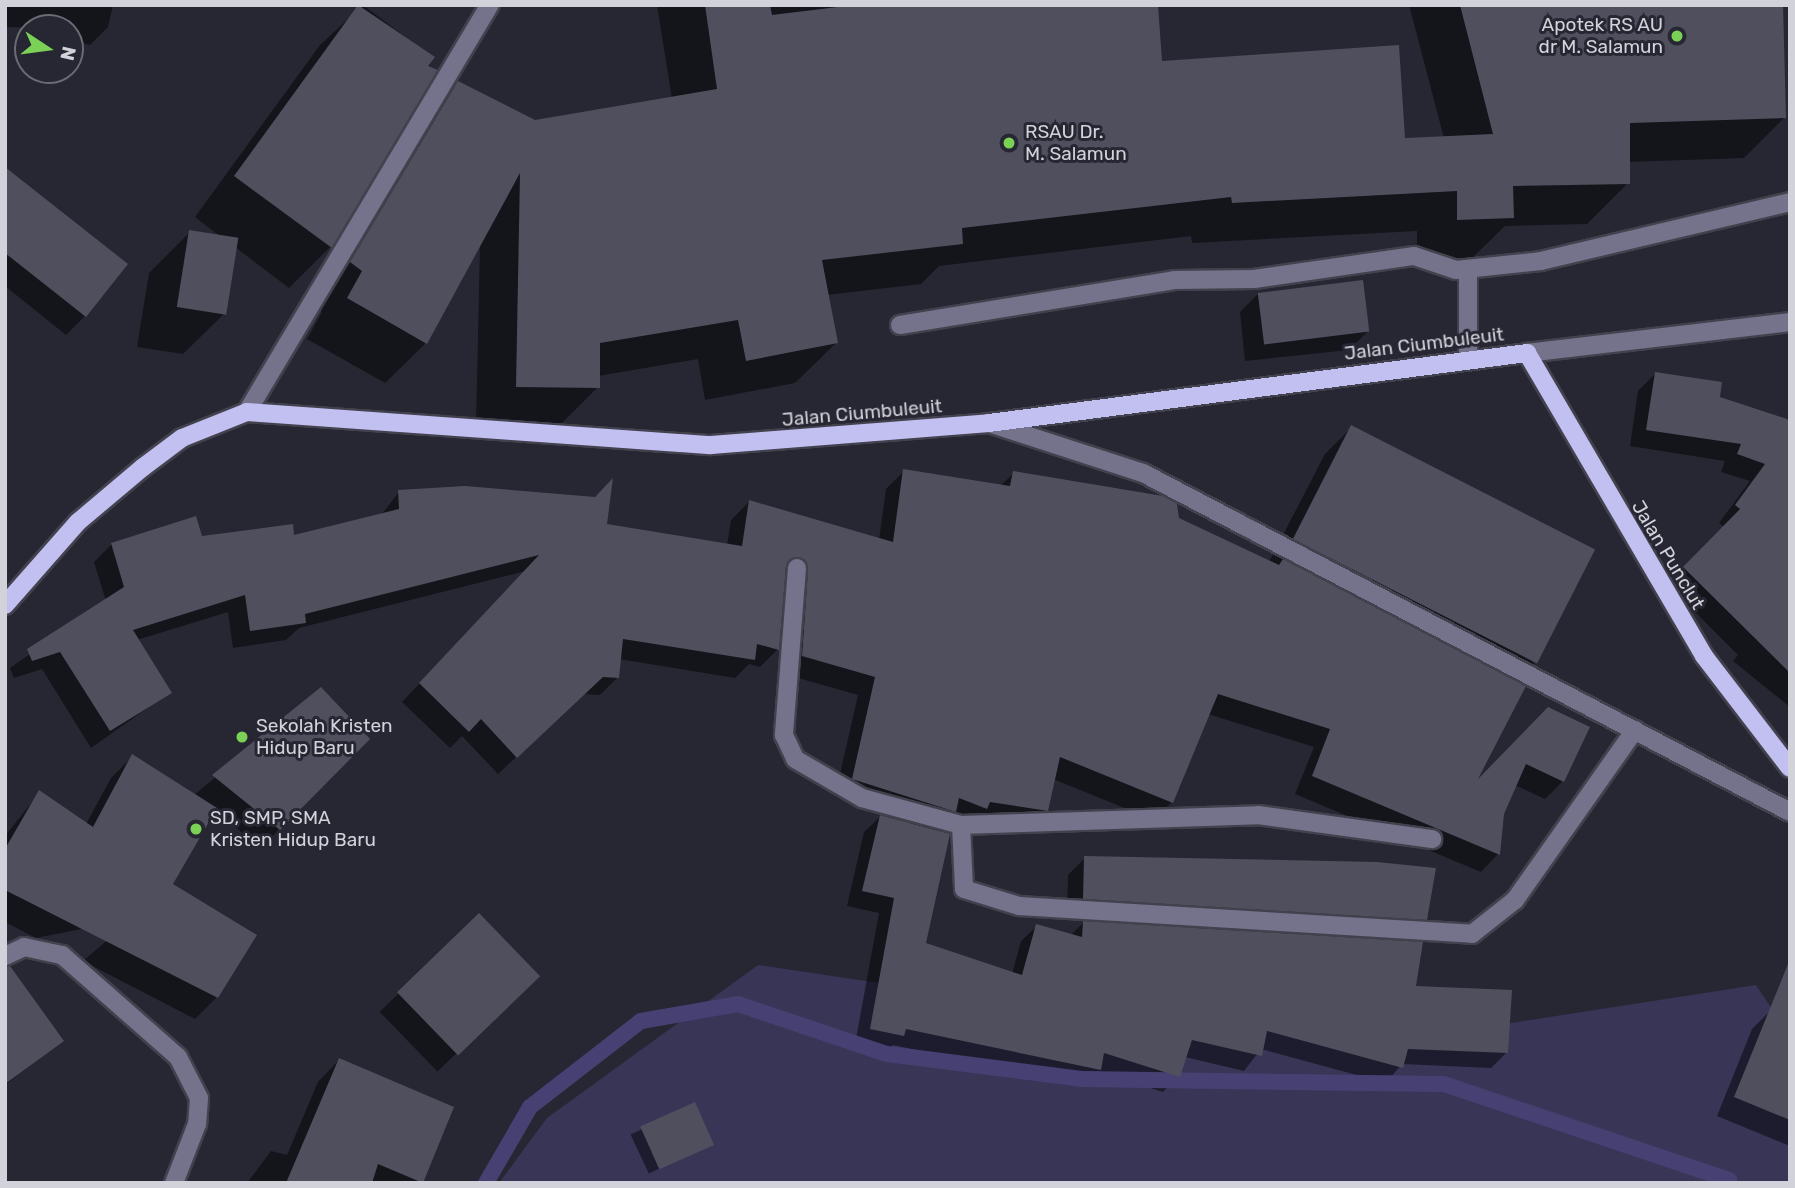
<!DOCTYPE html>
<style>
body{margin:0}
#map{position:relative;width:1795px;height:1188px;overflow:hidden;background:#272633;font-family:Rubik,sans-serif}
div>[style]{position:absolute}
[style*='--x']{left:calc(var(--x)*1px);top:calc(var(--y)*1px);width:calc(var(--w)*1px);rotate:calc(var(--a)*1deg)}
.green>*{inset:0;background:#383557}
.shadow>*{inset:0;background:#0007;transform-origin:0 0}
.stream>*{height:16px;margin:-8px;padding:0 8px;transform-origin:8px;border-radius:8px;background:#474173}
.building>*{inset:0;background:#504f5e;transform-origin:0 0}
.roads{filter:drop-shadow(2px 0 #42424e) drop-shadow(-2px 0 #42424e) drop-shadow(0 2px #42424e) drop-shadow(0 -2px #42424e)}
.minor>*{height:18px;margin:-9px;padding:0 9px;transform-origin:9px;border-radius:9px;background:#74738b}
.major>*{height:18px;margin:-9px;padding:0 9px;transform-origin:9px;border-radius:9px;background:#c2bff1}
.dots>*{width:19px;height:19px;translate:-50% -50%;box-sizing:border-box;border:4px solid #272633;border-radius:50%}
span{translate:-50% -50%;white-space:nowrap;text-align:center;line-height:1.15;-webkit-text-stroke:6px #272633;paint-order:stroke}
.poi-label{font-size:19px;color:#d2d2da}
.right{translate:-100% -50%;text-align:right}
.left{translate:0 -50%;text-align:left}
.street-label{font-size:19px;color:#d2d2da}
.frame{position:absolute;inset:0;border:7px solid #d2d2da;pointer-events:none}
.north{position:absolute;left:14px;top:14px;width:70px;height:70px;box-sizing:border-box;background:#272633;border:2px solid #6b6b76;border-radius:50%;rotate:103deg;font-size:19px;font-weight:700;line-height:28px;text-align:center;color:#d2d2da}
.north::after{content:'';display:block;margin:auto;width:24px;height:32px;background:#7bd156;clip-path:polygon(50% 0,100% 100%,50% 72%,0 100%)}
</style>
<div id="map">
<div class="green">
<i style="clip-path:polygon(758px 965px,1074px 1012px,1453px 1032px,1756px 985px,1790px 1036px,1790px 1183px,499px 1183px,547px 1118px)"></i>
</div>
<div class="shadow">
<i style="clip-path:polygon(5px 5px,113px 5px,108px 27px,90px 45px,70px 41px,70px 28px,5px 27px)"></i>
<i style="clip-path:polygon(363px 5px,432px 57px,426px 66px,435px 71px,330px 247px,289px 288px,235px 247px,224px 314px,183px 354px,137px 347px,149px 273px,190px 232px,221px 237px,195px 217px,320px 45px)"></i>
<i style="clip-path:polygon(657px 5px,1157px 5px,1160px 62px,1404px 140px,1444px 138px,1409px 5px,1781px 5px,1784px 118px,1744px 158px,1628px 162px,1628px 183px,1587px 224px,1505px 226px,1472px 258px,1417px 260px,1417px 231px,1192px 243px,1191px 236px,939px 266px,921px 284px,827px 295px,836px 343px,795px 383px,705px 400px,698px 359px,598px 376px,598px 387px,557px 428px,476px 427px,480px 243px,426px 343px,385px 383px,307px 339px,322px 312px,311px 303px,418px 124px,458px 83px,535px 122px,672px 99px)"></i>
<i style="clip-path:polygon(5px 236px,85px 316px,66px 335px,5px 286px)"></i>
<i style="clip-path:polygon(1259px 293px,1368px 331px,1349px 350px,1245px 361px,1240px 312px)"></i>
<i style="clip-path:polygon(1655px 374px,1790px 422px,1790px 707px,1733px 661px,1738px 655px,1668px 585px,1724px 527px,1719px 523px,1750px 481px,1721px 472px,1725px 461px,1630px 446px,1638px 391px)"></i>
<i style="clip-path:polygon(1352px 427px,1535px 665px,1516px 683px,1473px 784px,1548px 709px,1563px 781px,1545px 799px,1515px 785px,1503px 814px,1498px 854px,1481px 872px,1295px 794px,1314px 747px,1208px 714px,1172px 802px,1154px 820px,1053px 779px,1046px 810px,1028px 828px,947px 818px,934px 831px,923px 944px,1012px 974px,1021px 941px,1037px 926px,1071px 935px,1083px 923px,1414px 987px,1506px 1053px,1491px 1068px,1402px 1064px,1386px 1083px,1261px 1049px,1244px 1071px,1185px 1057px,1179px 1076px,1163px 1092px,1097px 1071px,1083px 1085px,893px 1045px,887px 1051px,855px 1044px,879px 913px,847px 906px,864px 832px,880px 817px,933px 828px,835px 796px,858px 695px,784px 674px,791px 587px,783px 578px,778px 649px,760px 667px,749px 664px,735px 678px,619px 659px,618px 677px,600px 695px,584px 694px,498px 774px,462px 736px,450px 748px,402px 702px,526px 571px,299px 628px,286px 640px,233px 648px,228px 612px,137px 640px,170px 692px,91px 748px,42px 669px,14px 678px,10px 668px,106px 601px,94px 562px,112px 544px,293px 537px,381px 515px,399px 492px,727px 545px,731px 520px,749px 502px,879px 540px,886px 489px,904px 471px,1000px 486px,1014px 473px,1177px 520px,1269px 562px,1325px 454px)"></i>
<i style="clip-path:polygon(321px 690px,368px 739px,261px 848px,214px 810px,165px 895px,217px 997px,195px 1019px,83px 961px,132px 919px,36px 938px,5px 922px,5px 836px,40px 792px,86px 824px,111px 778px,133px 756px,194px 795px)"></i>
<i style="clip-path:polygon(1085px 858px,1425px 919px,1408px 936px,1067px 915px,1068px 875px)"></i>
<i style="left:479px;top:916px;width:83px;height:138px;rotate:46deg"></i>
<i style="clip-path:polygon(5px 1011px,62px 1041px,5px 1085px)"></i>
<i style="clip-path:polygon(1770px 1011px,1790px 1019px,1790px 1146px,1717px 1116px,1752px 1029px)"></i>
<i style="clip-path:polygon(339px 1060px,421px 1182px,247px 1183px,271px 1151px,287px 1155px,318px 1082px)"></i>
<i style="left:694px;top:1105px;width:43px;height:70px;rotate:65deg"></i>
</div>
<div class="stream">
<i style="--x:486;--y:1183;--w:88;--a:-59.9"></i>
<i style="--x:530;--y:1107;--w:140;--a:-37.8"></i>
<i style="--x:641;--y:1021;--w:98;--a:-9.9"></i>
<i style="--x:738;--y:1004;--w:157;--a:18.6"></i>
<i style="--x:887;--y:1054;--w:196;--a:7.3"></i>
<i style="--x:1081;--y:1079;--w:363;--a:0.8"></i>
<i style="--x:1444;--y:1084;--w:301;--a:18.6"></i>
</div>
<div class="building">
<i style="clip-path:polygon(358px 5px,435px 57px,428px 66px,438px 70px,332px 248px,234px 176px)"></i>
<i style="clip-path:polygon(705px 5px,770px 5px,772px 15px,854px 5px,1158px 5px,1162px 61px,1399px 45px,1405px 138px,1493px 134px,1460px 5px,1783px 5px,1786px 118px,1630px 123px,1630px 184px,1513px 186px,1514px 218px,1457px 220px,1457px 191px,1232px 203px,1231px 197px,962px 228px,963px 244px,822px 260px,838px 343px,746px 361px,738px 320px,600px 343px,600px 388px,516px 387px,520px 173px,427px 344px,347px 298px,362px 271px,350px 262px,458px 81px,535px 120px,717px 89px)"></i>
<i style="clip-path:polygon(5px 167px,128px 264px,86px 317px,5px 253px)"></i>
<i style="left:189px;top:230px;width:50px;height:78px;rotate:9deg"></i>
<i style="left:1363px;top:280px;width:52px;height:106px;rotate:83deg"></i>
<i style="clip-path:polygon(1655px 372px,1722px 382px,1720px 397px,1790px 420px,1790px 673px,1683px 567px,1740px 509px,1735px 505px,1765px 464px,1737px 454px,1741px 444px,1646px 430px)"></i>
<i style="left:1351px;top:425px;width:274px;height:128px;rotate:27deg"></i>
<i style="clip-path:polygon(903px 469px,1010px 486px,1013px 471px,1163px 496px,1177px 504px,1179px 518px,1279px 565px,1283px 559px,1526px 686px,1478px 779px,1548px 707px,1590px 727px,1564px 782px,1526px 764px,1504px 814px,1500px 855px,1312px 776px,1330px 729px,1218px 694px,1173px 803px,1060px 757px,1048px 811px,990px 802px,987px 809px,959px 798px,956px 812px,852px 779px,875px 677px,802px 656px,808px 569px,799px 557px,786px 566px,779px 650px,757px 644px,755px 660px,623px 639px,619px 678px,603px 677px,517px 758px,481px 719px,469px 732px,419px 683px,539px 555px,305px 614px,306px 623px,250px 631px,245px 595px,133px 630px,172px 693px,110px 731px,60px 652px,32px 661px,27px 649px,124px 587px,111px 543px,196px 516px,202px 536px,293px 524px,294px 535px,399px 509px,398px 490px,465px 486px,595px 497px,613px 478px,607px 524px,742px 546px,749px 500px,893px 542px)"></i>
<i style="clip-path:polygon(321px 687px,370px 739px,280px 830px,212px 775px)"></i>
<i style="clip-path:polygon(132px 754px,217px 808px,173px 884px,257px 935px,218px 998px,5px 890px,5px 849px,39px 790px,93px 827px)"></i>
<i style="clip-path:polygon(880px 815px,950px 834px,926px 943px,1022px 975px,1036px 924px,1082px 937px,1083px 921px,1423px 942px,1416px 986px,1512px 990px,1508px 1053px,1408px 1049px,1403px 1068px,1267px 1031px,1262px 1056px,1192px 1040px,1180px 1077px,1104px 1053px,1101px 1070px,906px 1029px,904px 1036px,870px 1029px,894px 898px,862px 891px)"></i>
<i style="clip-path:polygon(1084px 856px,1377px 862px,1436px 868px,1427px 920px,1083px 899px)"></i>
<i style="left:479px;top:913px;width:88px;height:114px;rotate:46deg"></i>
<i style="clip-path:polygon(1788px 964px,1790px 964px,1790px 1120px,1734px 1097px)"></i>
<i style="clip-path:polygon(10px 966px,64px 1041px,5px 1084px,5px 967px)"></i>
<i style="clip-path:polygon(339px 1058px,454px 1107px,423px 1183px,378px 1164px,372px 1183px,286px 1183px)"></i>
<i style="left:695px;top:1102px;width:47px;height:60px;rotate:66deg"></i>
</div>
<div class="roads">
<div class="minor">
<i style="--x:900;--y:325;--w:278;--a:-9.3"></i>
<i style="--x:1174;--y:280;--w:80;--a:-0.7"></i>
<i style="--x:1254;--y:279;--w:162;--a:-8.2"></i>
<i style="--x:1414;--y:256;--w:44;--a:18.4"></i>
<i style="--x:1456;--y:270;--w:85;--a:-6"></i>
<i style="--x:1541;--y:261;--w:256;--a:-13.3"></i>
<i style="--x:1527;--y:353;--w:265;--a:-6.7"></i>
<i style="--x:1468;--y:360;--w:90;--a:-90"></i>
<i style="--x:247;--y:412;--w:474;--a:-59.2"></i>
<i style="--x:989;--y:423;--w:162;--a:18"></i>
<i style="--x:1143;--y:473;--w:730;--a:27.65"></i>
<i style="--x:797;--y:568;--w:168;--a:94.5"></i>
<i style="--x:784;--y:735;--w:26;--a:65"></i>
<i style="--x:795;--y:759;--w:78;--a:30.2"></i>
<i style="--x:862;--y:798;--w:103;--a:15.3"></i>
<i style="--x:961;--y:825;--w:64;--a:87.3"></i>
<i style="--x:964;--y:889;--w:58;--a:17.2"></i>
<i style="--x:1019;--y:906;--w:454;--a:3.5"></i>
<i style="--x:1472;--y:934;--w:55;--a:-38.3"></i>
<i style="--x:1515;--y:900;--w:208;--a:-54.8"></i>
<i style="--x:961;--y:825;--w:297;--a:-1.9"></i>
<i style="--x:1258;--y:815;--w:176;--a:7.9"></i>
<i style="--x:5;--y:956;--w:21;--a:-25"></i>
<i style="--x:24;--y:947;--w:39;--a:12"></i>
<i style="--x:62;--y:955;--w:154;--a:41.3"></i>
<i style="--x:178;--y:1057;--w:46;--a:62.9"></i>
<i style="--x:199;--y:1098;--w:26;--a:94"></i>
<i style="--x:197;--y:1124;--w:63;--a:111.3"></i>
</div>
<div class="major">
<i style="--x:5;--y:605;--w:111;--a:-48.7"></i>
<i style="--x:78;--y:522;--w:84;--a:-40.2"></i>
<i style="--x:142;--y:468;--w:50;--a:-36.9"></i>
<i style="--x:182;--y:438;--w:70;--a:-21.8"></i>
<i style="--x:247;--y:412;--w:465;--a:4.1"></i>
<i style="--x:711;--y:445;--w:279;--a:-4.5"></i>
<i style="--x:989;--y:423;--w:543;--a:-7.41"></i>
<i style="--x:1527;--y:353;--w:351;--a:59.7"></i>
<i style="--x:1704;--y:656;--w:141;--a:52.5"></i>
</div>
</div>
<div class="dots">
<i style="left:1677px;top:36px;background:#7bd156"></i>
<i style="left:1009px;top:143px;background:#7bd156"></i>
<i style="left:242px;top:737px;background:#7bd156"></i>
<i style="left:196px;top:829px;background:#7bd156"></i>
</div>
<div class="poi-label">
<span class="right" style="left:1663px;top:36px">Apotek RS AU<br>dr M. Salamun</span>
<span class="left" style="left:1025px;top:143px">RSAU Dr.<br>M. Salamun</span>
<span class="left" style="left:256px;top:737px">Sekolah Kristen<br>Hidup Baru</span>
<span class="left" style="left:210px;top:829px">SD, SMP, SMA<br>Kristen Hidup Baru</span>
</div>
<div class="street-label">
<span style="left:1424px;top:344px;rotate:-7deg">Jalan Ciumbuleuit</span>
<span style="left:862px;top:413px;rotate:-5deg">Jalan Ciumbuleuit</span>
<span style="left:1668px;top:555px;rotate:59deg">Jalan Punclut</span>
</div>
<div class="frame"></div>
<div class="north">N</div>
</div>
